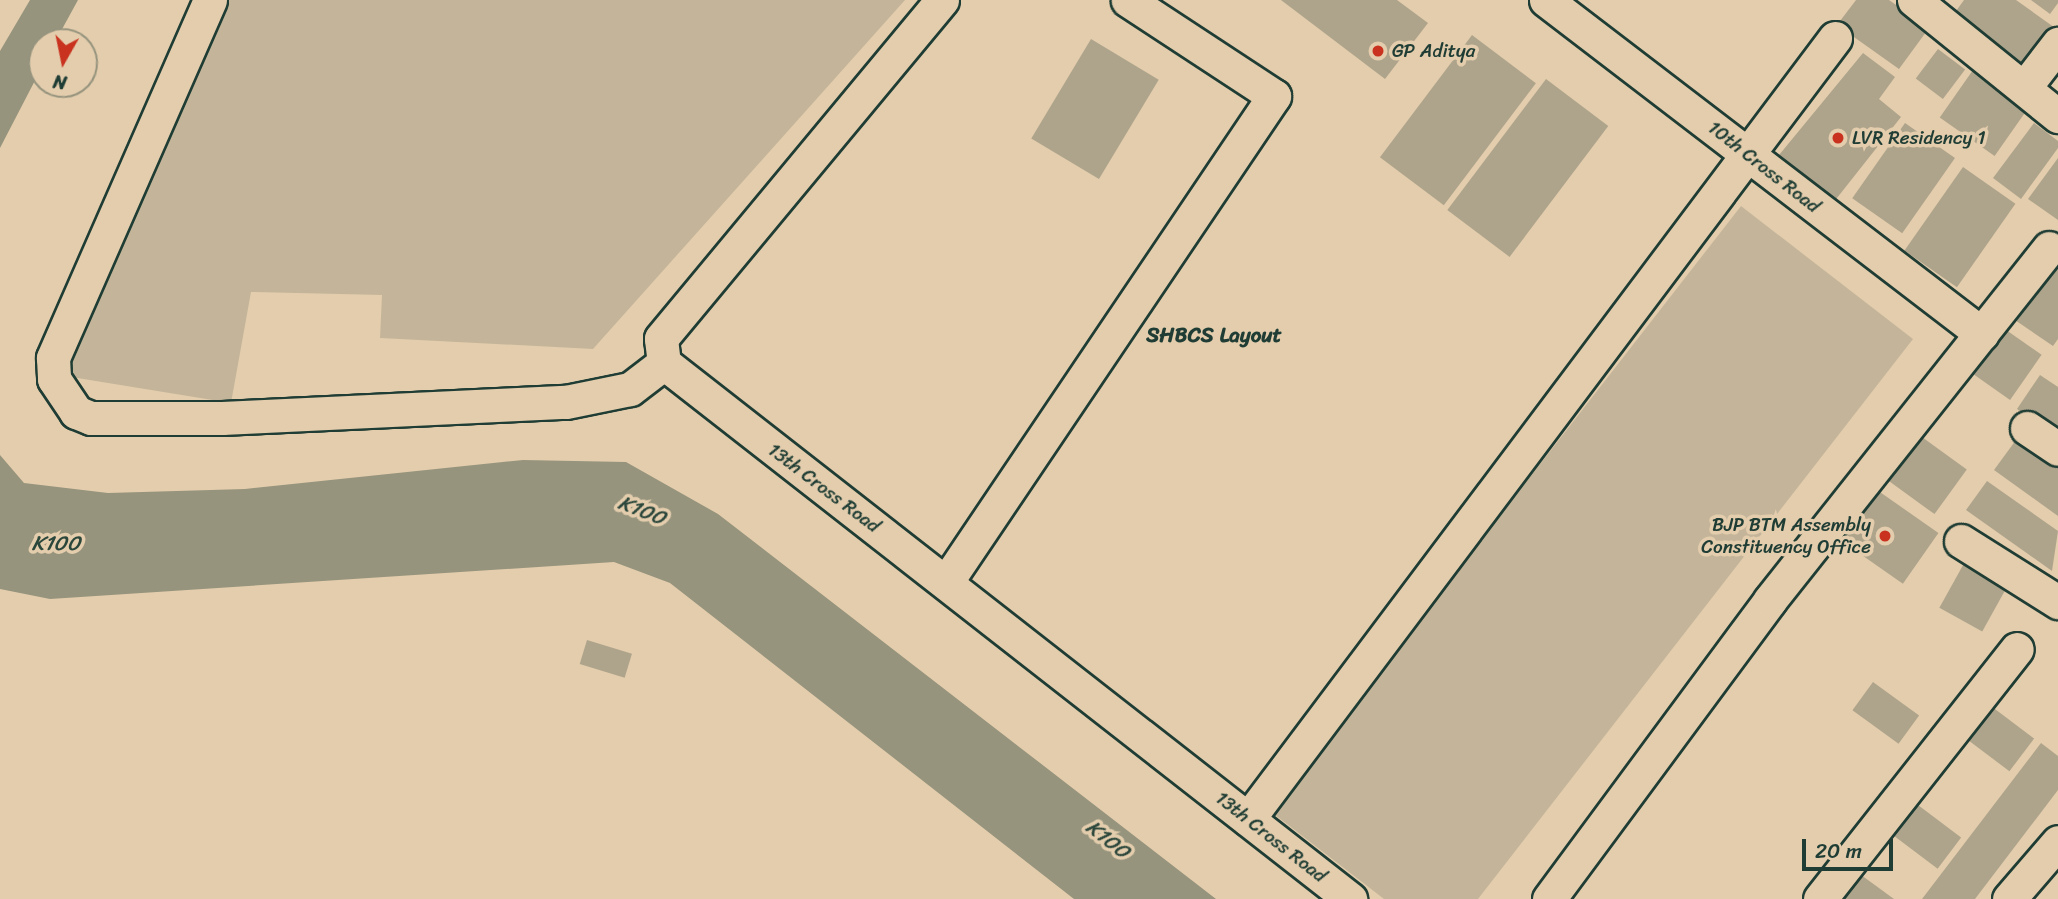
<!DOCTYPE html>
<style>
body{margin:0}
#map{position:relative;width:2058px;height:899px;overflow:hidden;background:#e4cdad;font-family:Sriracha,sans-serif}
div>[style]{position:absolute}
[style*='--x']{left:calc(var(--x)*1px);top:calc(var(--y)*1px);width:calc(var(--w)*1px);rotate:calc(var(--a)*1deg)}
.green>*{inset:0;background:#c4b59a}
.water>*{inset:0;background:#96947d}
.building>*{inset:0;background:#aea48b;transform-origin:0 0}
.roads{filter:drop-shadow(2px 0 #1f3d34) drop-shadow(-2px 0 #1f3d34) drop-shadow(0 2px #1f3d34) drop-shadow(0 -2px #1f3d34)}
.minor>*{height:33px;margin:-16.5px;padding:0 16.5px;transform-origin:16.5px;border-radius:16.5px;background:#e4cdad}
.dots>*{width:19px;height:19px;translate:-50% -50%;box-sizing:border-box;border:4px solid #e4cdad;border-radius:50%}
span{translate:-50% -50%;white-space:nowrap;text-align:center;line-height:1.15;-webkit-text-stroke:7px #e4cdad;paint-order:stroke}
.poi-label{font-size:19px;color:#1f3d34}
.left{translate:0 -50%;text-align:left}
.right{translate:-100% -50%;text-align:right}
.street-label{font-size:19px;color:#1f3d34}
.neighbourhood-label{font-size:21px;color:#1f3d34;font-weight:700}
.water-label{font-size:21px;color:#2b463b;font-style:italic}
.north{position:absolute;left:28px;top:28px;width:70px;height:70px;box-sizing:border-box;background:#e4cdad;border:2px solid #95937d;border-radius:50%;rotate:189deg;font-size:19px;font-weight:700;line-height:28px;text-align:center;color:#1f3d34}
.north::after{content:'';display:block;margin:auto;width:24px;height:32px;background:#c8321e;clip-path:polygon(50% 0,100% 100%,50% 72%,0 100%)}
.scale{position:absolute;left:1802px;top:839px;width:91px;height:32px;box-sizing:border-box;border:4px solid #1f3d34;border-top:0;padding-left:9px;font-size:21px;line-height:24px;white-space:nowrap;color:#1f3d34;-webkit-text-stroke:5px #e4cdad;paint-order:stroke}
</style>
<div id="map">
<div class="green">
<i style="clip-path:polygon(223px 0,905px 0,593px 349px,380px 338px,382px 295px,251px 292px,231px 403px,65px 376px)"></i>
<i style="clip-path:polygon(1741px 206px,1913px 339px,1478px 899px,1384px 899px,1270px 811px)"></i>
</div>
<div class="water">
<i style="clip-path:polygon(30px 0,78px 0,55px 42px,42px 42px,42px 67px,0 148px,0 51px)"></i>
<i style="clip-path:polygon(0 455px,24px 483px,108px 493px,245px 489px,523px 460px,626px 462px,718px 514px,1216px 899px,1074px 899px,670px 583px,614px 562px,50px 599px,0 589px)"></i>
</div>
<div class="building">
<i style="clip-path:polygon(1281px 0,1397px 0,1428px 23px,1385px 79px)"></i>
<i style="clip-path:polygon(1856px 0,1889px 0,1929px 28px,1899px 69px,1837px 25px)"></i>
<i style="clip-path:polygon(1964px 0,2016px 0,2058px 30px,2031px 75px,1951px 18px)"></i>
<i style="clip-path:polygon(2031px 0,2058px 0,2058px 3px,2050px 14px)"></i>
<i style="left:1472px;top:35px;width:80px;height:153px;rotate:37deg"></i>
<i style="left:1091px;top:39px;width:79px;height:116px;rotate:31deg"></i>
<i style="left:1938px;top:49px;width:34px;height:37px;rotate:37deg"></i>
<i style="clip-path:polygon(1863px 53px,1895px 77px,1879px 99px,1901px 117px,1833px 203px,1775px 160px)"></i>
<i style="left:1973px;top:70px;width:67px;height:58px;rotate:35deg"></i>
<i style="left:1546px;top:79px;width:78px;height:164px;rotate:37deg"></i>
<i style="left:1905px;top:123px;width:61px;height:92px;rotate:35deg"></i>
<i style="clip-path:polygon(2034px 123px,2058px 141px,2058px 148px,2021px 199px,1993px 178px)"></i>
<i style="clip-path:polygon(2058px 158px,2058px 220px,2028px 199px)"></i>
<i style="left:1963px;top:167px;width:64px;height:102px;rotate:35deg"></i>
<i style="clip-path:polygon(2058px 245px,2058px 339px,2053px 346px,2009px 316px)"></i>
<i style="left:1999px;top:325px;width:52px;height:55px;rotate:35deg"></i>
<i style="clip-path:polygon(2040px 375px,2058px 387px,2058px 437px,2017px 409px)"></i>
<i style="clip-path:polygon(2024px 429px,2058px 453px,2058px 516px,1994px 470px)"></i>
<i style="left:1915px;top:432px;width:64px;height:55px;rotate:36deg"></i>
<i style="clip-path:polygon(1987px 481px,2058px 531px,2052px 571px,1966px 510px)"></i>
<i style="left:1877px;top:490px;width:75px;height:62px;rotate:35deg"></i>
<i style="left:1967px;top:558px;width:49px;height:57px;rotate:29deg"></i>
<i style="left:587px;top:640px;width:47px;height:25px;rotate:17deg"></i>
<i style="left:1873px;top:682px;width:57px;height:35px;rotate:36deg"></i>
<i style="left:1983px;top:700px;width:64px;height:41px;rotate:37deg"></i>
<i style="clip-path:polygon(2041px 743px,2058px 756px,2058px 790px,1975px 899px,1922px 899px)"></i>
<i style="left:1910px;top:799px;width:64px;height:39px;rotate:37deg"></i>
<i style="clip-path:polygon(1857px 872px,1894px 899px,1837px 899px)"></i>
</div>
<div class="roads">
<div class="minor">
<i style="--x:210;--y:0;--w:391;--a:113.7"></i>
<i style="--x:53;--y:358;--w:21;--a:87"></i>
<i style="--x:54;--y:379;--w:40;--a:56"></i>
<i style="--x:76;--y:412;--w:16;--a:22"></i>
<i style="--x:91;--y:418;--w:131;--a:0"></i>
<i style="--x:222;--y:418;--w:344;--a:-2.7"></i>
<i style="--x:566;--y:402;--w:65;--a:-11.5"></i>
<i style="--x:630;--y:389;--w:43;--a:-37.4"></i>
<i style="--x:942;--y:0;--w:440;--a:129.7"></i>
<i style="--x:661;--y:339;--w:24;--a:83"></i>
<i style="--x:664;--y:363;--w:871;--a:38"></i>
<i style="--x:1546;--y:0;--w:549;--a:37.45"></i>
<i style="--x:1914;--y:0;--w:185;--a:38.9"></i>
<i style="--x:2024;--y:88;--w:56;--a:-52.3"></i>
<i style="--x:2027;--y:428;--w:37;--a:34"></i>
<i style="--x:1961;--y:541;--w:115;--a:32.2"></i>
<i style="--x:947;--y:581;--w:585;--a:-56.01"></i>
<i style="--x:1274;--y:96;--w:175;--a:-146.7"></i>
<i style="--x:1248;--y:819;--w:977;--a:-53.07"></i>
<i style="--x:1549;--y:899;--w:372;--a:-53.5"></i>
<i style="--x:1770;--y:600;--w:449;--a:-51.6"></i>
<i style="--x:1820;--y:899;--w:318;--a:-51.8"></i>
<i style="--x:2009;--y:899;--w:75;--a:-49.3"></i>
</div>
</div>
<div class="dots">
<i style="left:1378px;top:51px;background:#c8321e"></i>
<i style="left:1838px;top:138px;background:#c8321e"></i>
<i style="left:1885px;top:536px;background:#c8321e"></i>
</div>
<div class="poi-label">
<span class="left" style="left:1392px;top:51px">GP Aditya</span>
<span class="left" style="left:1852px;top:138px">LVR Residency 1</span>
<span class="right" style="left:1871px;top:536px">BJP BTM Assembly<br>Constituency Office</span>
</div>
<div class="street-label">
<span style="left:1764px;top:167px;rotate:38deg">10th Cross Road</span>
<span style="left:824px;top:488px;rotate:37deg">13th Cross Road</span>
<span style="left:1271px;top:837px;rotate:38deg">13th Cross Road</span>
</div>
<div class="neighbourhood-label">
<span style="left:1214px;top:335px">SHBCS Layout</span>
</div>
<div class="water-label">
<span style="left:642px;top:510px;rotate:21deg">K100</span>
<span style="left:56px;top:543px">K100</span>
<span style="left:1108px;top:839px;rotate:38deg">K100</span>
</div>
<div class="north">N</div>
<div class="scale">20 m</div>
</div>
